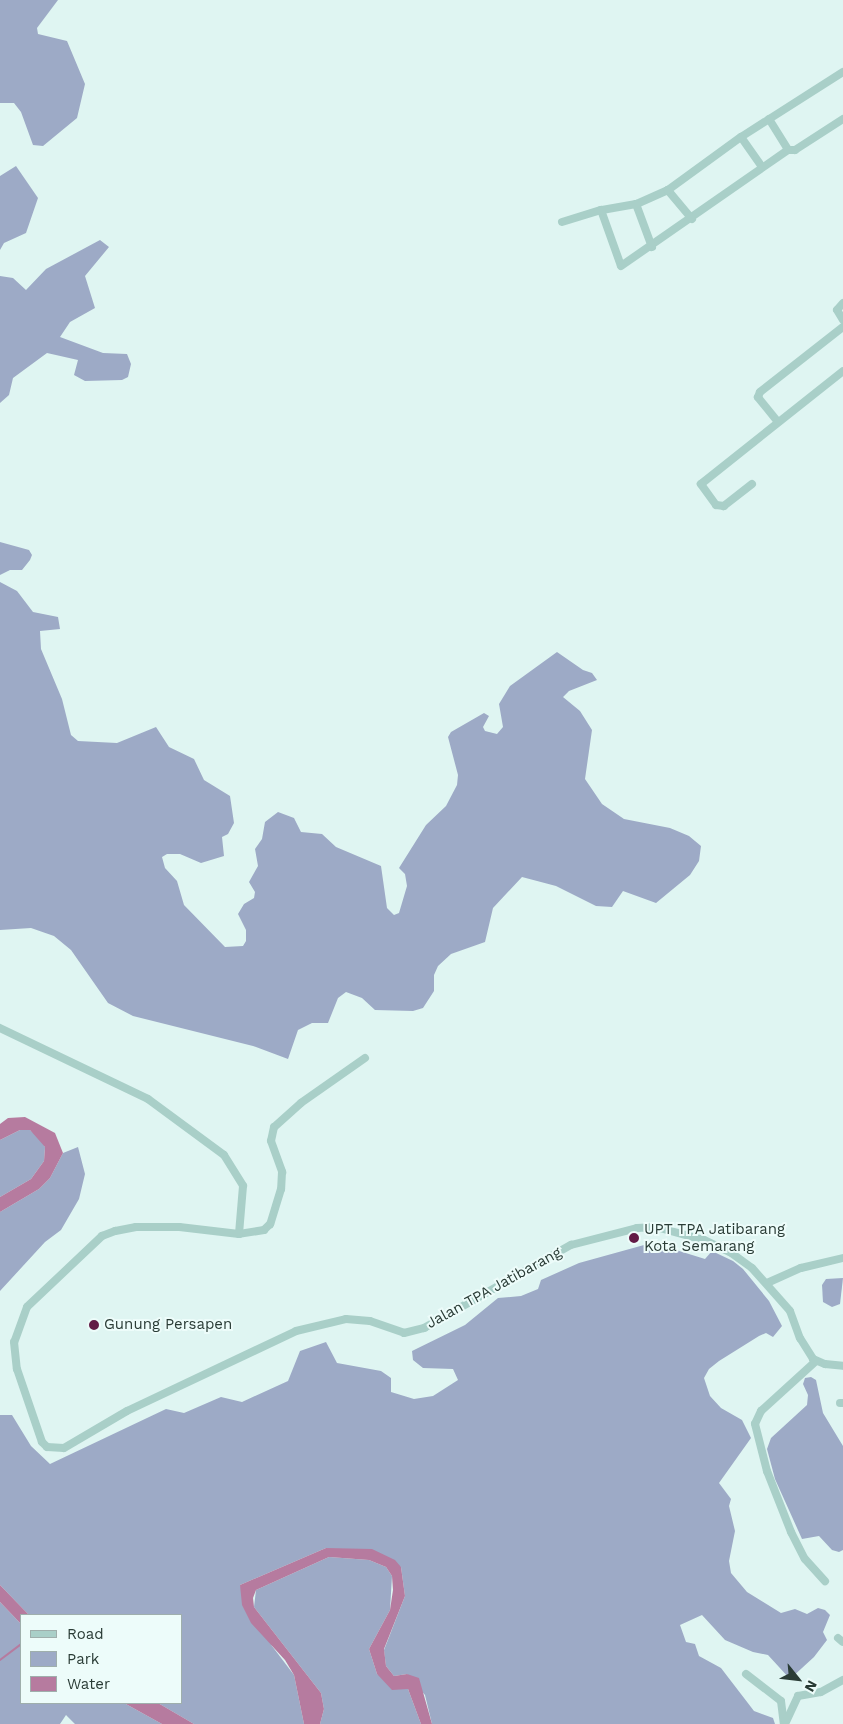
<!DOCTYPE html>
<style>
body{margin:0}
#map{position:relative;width:843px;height:1724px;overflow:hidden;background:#dff5f2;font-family:"Work Sans",sans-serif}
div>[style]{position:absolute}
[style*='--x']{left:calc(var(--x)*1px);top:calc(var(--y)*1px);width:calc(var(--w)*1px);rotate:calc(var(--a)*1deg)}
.green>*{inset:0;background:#9daac6}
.water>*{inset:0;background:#b67b9f}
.stream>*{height:2px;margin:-1px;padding:0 1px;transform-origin:1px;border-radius:1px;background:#b67b9f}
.minor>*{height:8px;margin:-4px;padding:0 4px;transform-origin:4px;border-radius:4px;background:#a9cfc8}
.dots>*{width:14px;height:14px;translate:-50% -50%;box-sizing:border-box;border:2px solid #edfcfa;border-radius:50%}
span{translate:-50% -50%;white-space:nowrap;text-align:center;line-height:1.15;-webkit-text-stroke:4px #edfcfa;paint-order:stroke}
.poi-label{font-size:15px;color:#2a3c36}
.left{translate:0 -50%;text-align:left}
.street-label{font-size:15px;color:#2a3c36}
.legend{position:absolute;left:20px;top:1614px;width:162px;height:90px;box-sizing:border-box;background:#edfcfa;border:1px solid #9fafac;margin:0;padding:6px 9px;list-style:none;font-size:15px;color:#2a3c36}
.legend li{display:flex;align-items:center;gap:10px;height:25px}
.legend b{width:25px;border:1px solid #9fafac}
.north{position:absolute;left:773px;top:1654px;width:50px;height:50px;-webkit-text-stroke:4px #edfcfa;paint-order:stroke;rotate:119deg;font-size:14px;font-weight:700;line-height:20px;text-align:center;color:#2a3c36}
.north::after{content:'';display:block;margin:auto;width:18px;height:22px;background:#2a3c36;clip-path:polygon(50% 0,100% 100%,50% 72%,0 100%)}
</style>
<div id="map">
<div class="green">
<i style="clip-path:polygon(0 0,58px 0,37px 28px,38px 34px,67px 41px,85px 84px,77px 118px,43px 146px,33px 145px,21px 112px,14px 103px,0 103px)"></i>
<i style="clip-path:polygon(16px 166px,38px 198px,26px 233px,4px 243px,0 250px,0 176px)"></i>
<i style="clip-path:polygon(100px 240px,109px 247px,85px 276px,95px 308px,70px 322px,60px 337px,103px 353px,127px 354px,131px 364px,128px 377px,122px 380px,85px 381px,74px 375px,78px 360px,47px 353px,13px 378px,9px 395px,0 403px,0 276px,13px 278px,26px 290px,46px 269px)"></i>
<i style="clip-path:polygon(0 542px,29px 550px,32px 555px,30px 560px,22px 570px,10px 570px,0 575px)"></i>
<i style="clip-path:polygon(0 582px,17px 591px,33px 612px,58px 617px,60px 629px,40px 631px,41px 649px,62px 699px,71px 735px,78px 741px,117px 743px,156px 727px,169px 747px,194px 759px,204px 780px,230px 796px,234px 823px,228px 834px,222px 837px,224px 856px,201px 863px,180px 854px,167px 854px,162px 857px,165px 868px,177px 881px,184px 905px,225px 947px,243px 946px,246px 941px,246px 930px,238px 914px,244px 904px,254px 898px,255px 892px,249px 882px,258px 866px,255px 849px,262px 839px,265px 822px,278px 812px,294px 818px,301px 832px,322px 834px,336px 847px,381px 866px,387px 908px,394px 915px,399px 913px,407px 886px,405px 874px,399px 868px,426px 825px,446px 806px,457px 785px,458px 775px,448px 737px,451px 732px,484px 713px,489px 716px,483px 727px,485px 731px,497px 734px,503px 727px,499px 704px,510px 686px,557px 652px,583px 670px,592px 673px,597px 680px,569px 691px,563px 697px,580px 711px,592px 730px,585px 779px,602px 804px,624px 819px,670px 828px,689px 836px,701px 846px,699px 861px,690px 875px,656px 903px,623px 891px,612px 907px,596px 906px,556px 886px,522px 877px,493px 908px,485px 942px,451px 954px,438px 966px,434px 975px,434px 991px,423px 1008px,413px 1011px,375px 1010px,362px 998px,346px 992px,338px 998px,328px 1023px,312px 1023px,298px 1030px,288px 1059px,253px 1046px,133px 1016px,108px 1003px,71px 950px,54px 936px,31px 928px,0 930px)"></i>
<i style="clip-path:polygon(20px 1130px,30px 1130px,40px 1138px,45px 1147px,44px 1161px,31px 1179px,0 1197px,0 1140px)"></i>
<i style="clip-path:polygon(78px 1147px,85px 1174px,79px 1199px,61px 1230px,45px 1242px,0 1291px,0 1212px,39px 1189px,50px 1178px,63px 1153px)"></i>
<i style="clip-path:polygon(644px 1245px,676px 1250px,705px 1259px,712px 1251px,733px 1261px,743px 1269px,769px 1301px,782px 1326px,773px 1337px,766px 1333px,759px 1336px,719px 1361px,709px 1369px,704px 1378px,710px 1396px,721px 1408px,742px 1420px,751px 1438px,719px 1483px,731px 1499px,729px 1506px,735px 1531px,729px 1561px,731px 1573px,747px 1592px,781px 1613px,795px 1609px,807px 1614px,818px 1608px,825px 1610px,830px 1615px,823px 1632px,827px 1640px,814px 1657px,790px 1679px,768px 1655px,753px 1652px,725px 1640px,702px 1615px,680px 1625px,686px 1642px,695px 1644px,699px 1656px,721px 1668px,754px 1711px,773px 1718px,775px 1724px,432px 1724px,425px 1695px,407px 1674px,394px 1676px,386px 1666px,384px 1650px,405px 1596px,401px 1567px,326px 1548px,240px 1585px,272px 1646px,294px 1675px,304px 1724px,194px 1724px,158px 1703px,181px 1703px,181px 1615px,29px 1615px,0 1585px,0 1415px,12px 1415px,31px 1446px,50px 1464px,166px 1409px,184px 1413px,221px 1397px,242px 1402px,288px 1381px,300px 1351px,326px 1342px,337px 1363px,381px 1371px,391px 1378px,391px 1392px,414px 1399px,433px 1396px,458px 1380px,453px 1369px,423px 1368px,413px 1360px,412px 1351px,465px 1325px,498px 1298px,521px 1296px,538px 1289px,541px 1280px,579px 1263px)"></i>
<i style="clip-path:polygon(843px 1278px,840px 1304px,832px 1307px,823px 1302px,822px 1285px,826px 1279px)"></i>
<i style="clip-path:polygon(811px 1377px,816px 1380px,823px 1413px,843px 1446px,843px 1550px,839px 1552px,832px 1550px,819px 1536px,802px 1539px,775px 1479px,767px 1449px,771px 1438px,807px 1405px,808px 1395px,803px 1384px,805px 1378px)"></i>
<i style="clip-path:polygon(329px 1557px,369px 1560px,386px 1567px,392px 1576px,390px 1610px,369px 1649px,377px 1674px,408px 1689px,421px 1724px,320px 1724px,324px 1709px,321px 1693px,254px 1607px,256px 1590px)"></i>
<i style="clip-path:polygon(0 1602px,21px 1624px,21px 1703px,124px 1703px,162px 1724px,75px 1724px,66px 1715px,60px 1724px,0 1724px)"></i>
</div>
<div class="water">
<i style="clip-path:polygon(25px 1117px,55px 1133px,63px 1153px,50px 1178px,39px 1189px,0 1212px,0 1197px,31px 1179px,44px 1161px,45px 1147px,30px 1130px,20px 1130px,0 1140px,0 1124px,8px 1118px)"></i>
<i style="clip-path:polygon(326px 1548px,372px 1549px,395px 1560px,401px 1567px,405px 1596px,384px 1649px,386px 1666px,394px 1676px,407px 1674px,419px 1678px,432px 1724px,421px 1724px,408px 1689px,392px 1690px,377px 1674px,369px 1649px,390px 1610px,393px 1590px,392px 1576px,386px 1567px,369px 1560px,329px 1557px,256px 1590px,253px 1598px,254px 1607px,321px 1693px,324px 1709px,320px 1724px,304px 1724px,294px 1675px,285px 1660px,251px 1623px,242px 1605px,240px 1585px)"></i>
<i style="clip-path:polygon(0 1585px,29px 1615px,21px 1615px,21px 1624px,0 1602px)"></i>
<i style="clip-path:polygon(124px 1703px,158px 1703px,194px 1724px,162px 1724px)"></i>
</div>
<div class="stream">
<i style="--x:0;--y:1660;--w:26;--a:-37"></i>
</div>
<div class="minor">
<i style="--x:769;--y:119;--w:36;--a:58"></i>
<i style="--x:741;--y:137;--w:37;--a:55"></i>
<i style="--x:788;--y:150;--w:7;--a:0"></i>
<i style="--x:795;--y:150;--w:57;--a:-32.9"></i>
<i style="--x:668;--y:190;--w:35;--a:156"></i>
<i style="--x:636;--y:204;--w:36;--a:170"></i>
<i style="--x:601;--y:210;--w:59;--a:70.3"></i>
<i style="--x:621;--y:266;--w:203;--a:-34.8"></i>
<i style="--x:636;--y:204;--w:46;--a:69.6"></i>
<i style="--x:692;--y:219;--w:38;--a:-130"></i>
<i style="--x:668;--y:190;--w:90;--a:-36"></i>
<i style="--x:741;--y:137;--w:121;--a:-32.5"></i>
<i style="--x:562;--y:222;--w:41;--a:-17.1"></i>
<i style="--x:843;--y:303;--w:9;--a:131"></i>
<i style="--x:837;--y:310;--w:12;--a:59"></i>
<i style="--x:778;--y:422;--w:32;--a:-129"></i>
<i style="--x:758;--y:397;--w:5;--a:-68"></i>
<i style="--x:760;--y:392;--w:105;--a:-38.1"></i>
<i style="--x:752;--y:484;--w:36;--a:142"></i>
<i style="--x:724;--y:506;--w:8;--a:-173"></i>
<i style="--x:716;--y:505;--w:26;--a:-126"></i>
<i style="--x:701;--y:484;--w:181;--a:-38.5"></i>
<i style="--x:0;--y:1028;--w:164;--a:25.6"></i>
<i style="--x:148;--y:1099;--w:94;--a:36.4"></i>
<i style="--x:224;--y:1155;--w:36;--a:58"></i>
<i style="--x:243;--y:1186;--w:48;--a:94.8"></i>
<i style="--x:365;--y:1058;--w:78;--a:144.9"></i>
<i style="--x:301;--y:1103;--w:36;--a:138"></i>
<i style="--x:274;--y:1127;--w:14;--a:102"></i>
<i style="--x:271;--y:1141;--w:33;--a:70"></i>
<i style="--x:282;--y:1172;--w:17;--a:93"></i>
<i style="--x:281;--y:1189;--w:37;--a:107"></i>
<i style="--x:270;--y:1224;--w:8;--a:135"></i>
<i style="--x:264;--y:1230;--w:25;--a:171"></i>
<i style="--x:239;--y:1234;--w:60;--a:-173.3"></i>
<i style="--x:179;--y:1227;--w:43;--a:180"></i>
<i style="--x:136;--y:1227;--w:21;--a:169"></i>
<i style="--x:115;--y:1231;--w:14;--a:159"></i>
<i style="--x:102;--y:1236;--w:103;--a:136.6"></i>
<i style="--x:27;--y:1307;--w:37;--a:110"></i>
<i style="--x:14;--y:1342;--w:27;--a:84"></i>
<i style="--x:17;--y:1369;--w:77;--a:71.1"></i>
<i style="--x:42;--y:1442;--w:7;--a:45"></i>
<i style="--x:47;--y:1447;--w:17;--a:3"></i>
<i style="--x:64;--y:1448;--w:73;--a:-30.4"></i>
<i style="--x:127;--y:1411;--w:187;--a:-25.3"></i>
<i style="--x:296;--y:1331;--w:51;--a:-13.5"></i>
<i style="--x:346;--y:1319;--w:24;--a:5"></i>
<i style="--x:370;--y:1321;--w:36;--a:19"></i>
<i style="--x:404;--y:1333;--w:21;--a:-14"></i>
<i style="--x:424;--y:1328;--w:169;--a:-29.5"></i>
<i style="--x:571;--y:1245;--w:68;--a:-14.4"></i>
<i style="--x:637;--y:1228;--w:19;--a:-3"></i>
<i style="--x:656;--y:1227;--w:50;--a:15.2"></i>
<i style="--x:704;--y:1240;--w:29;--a:25"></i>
<i style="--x:730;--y:1252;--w:27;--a:36"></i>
<i style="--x:752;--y:1268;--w:57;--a:48.5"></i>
<i style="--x:790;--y:1311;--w:29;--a:70"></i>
<i style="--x:800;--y:1338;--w:25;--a:58"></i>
<i style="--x:813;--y:1359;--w:13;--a:23"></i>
<i style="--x:825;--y:1364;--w:18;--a:6"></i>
<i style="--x:767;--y:1283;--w:37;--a:-24"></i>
<i style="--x:801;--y:1268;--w:43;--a:-13.4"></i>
<i style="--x:816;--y:1361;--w:74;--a:137.7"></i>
<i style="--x:761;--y:1411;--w:14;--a:115"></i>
<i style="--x:755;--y:1424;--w:49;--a:75.7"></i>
<i style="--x:767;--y:1471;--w:66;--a:68.5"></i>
<i style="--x:791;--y:1532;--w:30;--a:63"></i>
<i style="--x:805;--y:1559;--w:30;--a:48"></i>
<i style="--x:840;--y:1403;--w:3;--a:0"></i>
<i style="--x:838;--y:1638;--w:6;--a:39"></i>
<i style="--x:746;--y:1674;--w:44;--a:37.6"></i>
<i style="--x:781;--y:1701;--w:23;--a:83"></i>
<i style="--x:785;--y:1724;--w:31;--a:-65"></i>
<i style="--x:798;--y:1696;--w:23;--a:-10"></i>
<i style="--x:821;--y:1692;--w:25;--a:-29"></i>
</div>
<div class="dots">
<i style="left:634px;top:1238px;background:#621a45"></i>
<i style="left:94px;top:1325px;background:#621a45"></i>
</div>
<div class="poi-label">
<span class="left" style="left:644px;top:1238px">UPT TPA Jatibarang<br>Kota Semarang</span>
<span class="left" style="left:104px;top:1325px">Gunung Persapen</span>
</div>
<div class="street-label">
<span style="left:494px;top:1288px;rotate:-29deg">Jalan TPA Jatibarang</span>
</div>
<ul class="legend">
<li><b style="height:6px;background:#a9cfc8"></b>Road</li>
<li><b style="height:14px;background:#9daac6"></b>Park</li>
<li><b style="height:14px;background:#b67b9f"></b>Water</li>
</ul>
<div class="north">N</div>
</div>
